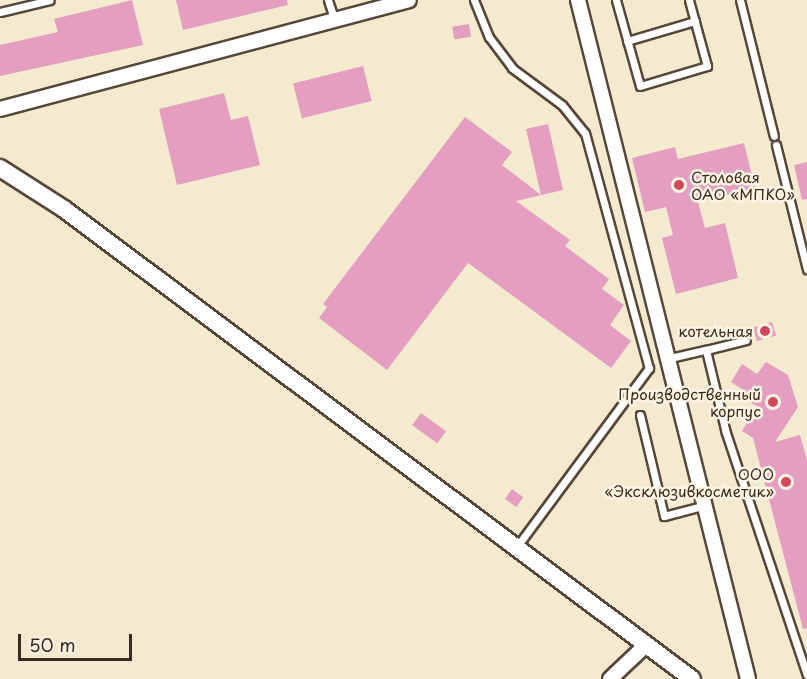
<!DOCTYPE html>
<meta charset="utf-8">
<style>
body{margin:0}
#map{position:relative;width:807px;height:679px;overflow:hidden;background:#f3eacf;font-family:"Playpen Sans",sans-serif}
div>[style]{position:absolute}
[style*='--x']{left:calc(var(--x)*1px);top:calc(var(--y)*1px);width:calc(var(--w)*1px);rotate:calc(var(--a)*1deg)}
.building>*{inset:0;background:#e39ec0;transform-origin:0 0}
.roads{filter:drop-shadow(2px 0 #574739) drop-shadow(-2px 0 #574739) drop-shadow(0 2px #574739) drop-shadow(0 -2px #574739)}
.service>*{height:7px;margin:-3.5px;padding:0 3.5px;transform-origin:3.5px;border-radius:3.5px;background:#fff}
.minor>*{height:14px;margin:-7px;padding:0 7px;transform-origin:7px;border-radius:7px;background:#fff}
.tertiary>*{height:16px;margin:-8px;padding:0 8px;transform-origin:8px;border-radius:8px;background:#fff}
.dots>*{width:16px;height:16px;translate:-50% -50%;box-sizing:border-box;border:3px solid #fcf5e5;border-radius:50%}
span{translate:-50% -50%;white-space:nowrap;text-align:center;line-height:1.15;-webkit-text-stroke:5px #fcf5e5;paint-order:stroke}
.poi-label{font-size:15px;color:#3b2a1e}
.left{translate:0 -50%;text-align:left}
.right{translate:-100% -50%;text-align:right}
.scale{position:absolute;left:18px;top:634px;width:114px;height:27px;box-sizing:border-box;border:3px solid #3b2a1e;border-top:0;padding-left:8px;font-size:18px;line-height:21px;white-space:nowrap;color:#3b2a1e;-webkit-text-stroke:4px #fcf5e5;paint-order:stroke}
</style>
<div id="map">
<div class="building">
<i style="clip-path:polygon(132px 0,143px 45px,0 76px,0 45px,58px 32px,54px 19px)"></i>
<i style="clip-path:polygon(176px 0,287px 0,288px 5px,183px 30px)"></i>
<i style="left:469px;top:24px;width:13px;height:17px;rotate:81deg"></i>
<i style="left:363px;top:66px;width:36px;height:72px;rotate:76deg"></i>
<i style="clip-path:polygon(224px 93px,231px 120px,248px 116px,260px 165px,177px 185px,159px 109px)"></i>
<i style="clip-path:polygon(465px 117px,512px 152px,502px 165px,541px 195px,526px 129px,548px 124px,563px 190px,516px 201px,570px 240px,565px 246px,609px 279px,602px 289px,624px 305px,610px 325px,631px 341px,611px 368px,468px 263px,387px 370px,319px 318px,327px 307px,323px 304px)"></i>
<i style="clip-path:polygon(744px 143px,755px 188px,698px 202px,705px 228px,725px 223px,738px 278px,676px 294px,662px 238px,673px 235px,666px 207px,645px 212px,632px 158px,675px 147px,678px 159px)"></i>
<i style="clip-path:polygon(807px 162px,807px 199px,802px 200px,794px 165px)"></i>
<i style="left:772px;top:322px;width:14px;height:20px;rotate:73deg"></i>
<i style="clip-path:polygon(766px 362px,788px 375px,798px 407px,775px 442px,800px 435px,807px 460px,807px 628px,803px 629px,753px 438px,742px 431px,757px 406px,751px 403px,748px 393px,731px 382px,742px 364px,757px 374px)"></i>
<i style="left:421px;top:413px;width:31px;height:15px;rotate:36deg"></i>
<i style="left:512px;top:489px;width:14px;height:12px;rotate:36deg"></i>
</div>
<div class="roads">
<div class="service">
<i style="--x:328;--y:0;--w:19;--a:72"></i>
<i style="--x:474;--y:0;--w:40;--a:68"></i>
<i style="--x:489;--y:37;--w:39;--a:53"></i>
<i style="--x:512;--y:68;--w:62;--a:36.5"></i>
<i style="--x:562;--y:105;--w:36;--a:51"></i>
<i style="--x:585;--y:133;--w:244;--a:74.8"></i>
<i style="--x:649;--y:368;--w:224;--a:126.5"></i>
<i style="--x:616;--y:0;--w:89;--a:74.4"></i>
<i style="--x:640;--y:86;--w:70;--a:-16.6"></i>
<i style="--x:707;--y:66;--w:68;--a:-105.3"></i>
<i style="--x:740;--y:0;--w:140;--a:76"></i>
<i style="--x:0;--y:12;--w:51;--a:-13.5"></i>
<i style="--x:627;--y:41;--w:71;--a:-16.4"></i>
<i style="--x:776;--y:145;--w:128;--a:76"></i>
<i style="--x:706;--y:350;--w:41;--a:-14"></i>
<i style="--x:670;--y:358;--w:37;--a:-13"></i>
<i style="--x:706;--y:350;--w:85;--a:76.5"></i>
<i style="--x:726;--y:433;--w:255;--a:71.5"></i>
<i style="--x:640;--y:415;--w:104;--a:76.6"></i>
<i style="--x:664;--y:516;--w:43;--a:-14.7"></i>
</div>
<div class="minor">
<i style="--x:578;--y:0;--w:700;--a:75.94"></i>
<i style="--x:0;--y:109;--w:423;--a:-14.9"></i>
<i style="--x:610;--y:679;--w:50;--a:-43.4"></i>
</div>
<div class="tertiary">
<i style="--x:0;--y:168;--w:76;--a:32.6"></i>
<i style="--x:64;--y:209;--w:784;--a:36.81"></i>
</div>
</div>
<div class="dots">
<i style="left:679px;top:185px;background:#d1495b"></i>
<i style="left:765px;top:331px;background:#d1495b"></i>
<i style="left:773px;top:402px;background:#d1495b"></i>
<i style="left:786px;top:482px;background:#d1495b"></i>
</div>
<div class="poi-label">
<span class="left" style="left:691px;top:185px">Столовая<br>ОАО «МПКО»</span>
<span class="right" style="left:753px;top:331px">котельная</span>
<span class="right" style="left:761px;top:402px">Производственный<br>корпус</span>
<span class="right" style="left:774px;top:482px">ООО<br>«Эксклюзивкосметик»</span>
</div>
<div class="scale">50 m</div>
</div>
